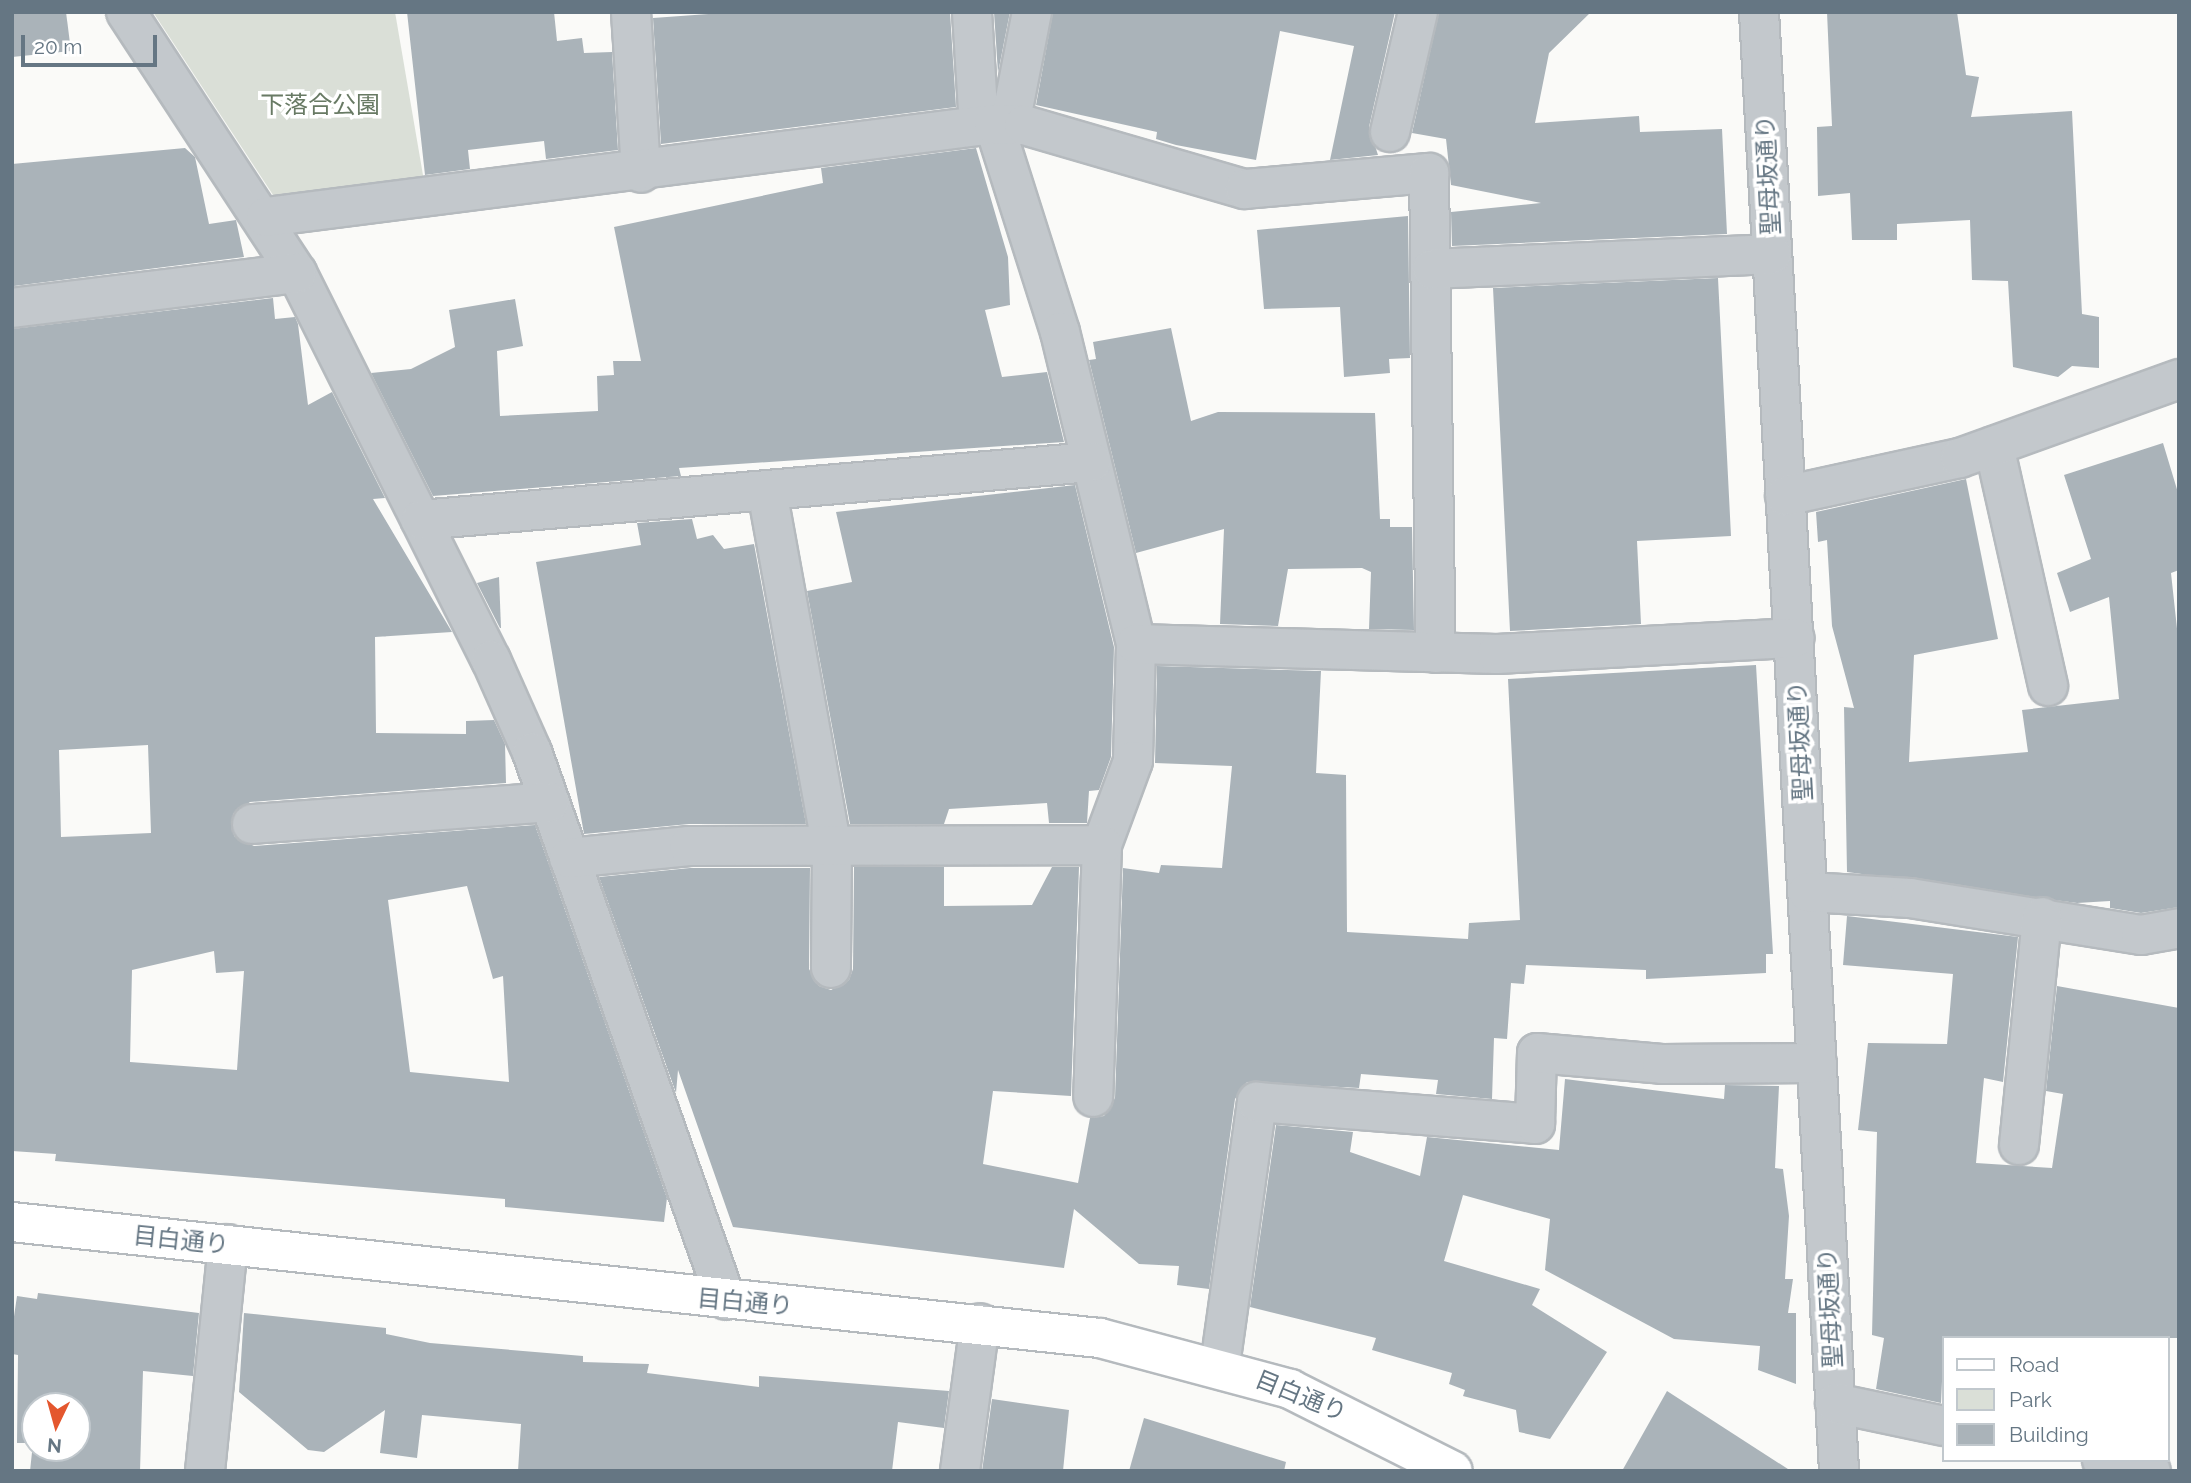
<!DOCTYPE html>
<meta charset="utf-8">
<style>
body{margin:0}
#map{position:relative;width:2191px;height:1483px;overflow:hidden;background:#fafaf8;font-family:Raleway,"Noto Sans JP",sans-serif}
div>[style]{position:absolute}
[style*='--x']{left:calc(var(--x)*1px);top:calc(var(--y)*1px);width:calc(var(--w)*1px);rotate:calc(var(--a)*1deg)}
.green>*{inset:0;background:#dadfd7}
.building>*{inset:0;background:#aab3b9}
.roads{filter:drop-shadow(2px 0 #b5babe) drop-shadow(-2px 0 #b5babe) drop-shadow(0 2px #b5babe) drop-shadow(0 -2px #b5babe)}
.minor>*{height:38px;margin:-19px;padding:0 19px;transform-origin:19px;border-radius:19px;background:#c3c8cc}
.major>*{height:38px;margin:-19px;padding:0 19px;transform-origin:19px;border-radius:19px;background:#fff}
span{translate:-50% -50%;white-space:nowrap;text-align:center;line-height:1.15;-webkit-text-stroke:7px #fff;paint-order:stroke}
.park-label{font-size:24px;color:#687a64}
.street-label{font-size:24px;color:#657683}
.frame{position:absolute;inset:0;border:14px solid #657683;pointer-events:none}
.legend{position:absolute;left:1942px;top:1336px;width:228px;height:126px;box-sizing:border-box;background:#fff;border:2px solid #c1c8cd;margin:0;padding:9px 12px;list-style:none;font-size:21px;color:#657683}
.legend li{display:flex;align-items:center;gap:14px;height:35px}
.legend b{width:35px;border:2px solid #c1c8cd}
.north{position:absolute;left:21px;top:1392px;width:70px;height:70px;box-sizing:border-box;background:#fff;border:2px solid #c1c8cd;border-radius:50%;rotate:185deg;font-size:19px;font-weight:700;line-height:28px;text-align:center;color:#657683}
.north::after{content:'';display:block;margin:auto;width:24px;height:32px;background:#e4572e;clip-path:polygon(50% 0,100% 100%,50% 72%,0 100%)}
.scale{position:absolute;left:21px;top:35px;width:136px;height:32px;box-sizing:border-box;border:4px solid #657683;border-top:0;padding-left:9px;font-size:21px;line-height:24px;white-space:nowrap;color:#657683;-webkit-text-stroke:5px #fff;paint-order:stroke}
</style>
<div id="map">
<div class="green">
<i style="clip-path:polygon(153px 12px,395px 12px,424px 181px,277px 201px)"></i>
</div>
<div class="building">
<i style="clip-path:polygon(12px 12px,66px 12px,71px 51px,12px 57px)"></i>
<i style="clip-path:polygon(407px 12px,554px 12px,557px 41px,582px 38px,584px 53px,612px 52px,618px 150px,546px 159px,544px 141px,468px 150px,470px 169px,425px 175px)"></i>
<i style="clip-path:polygon(736px 12px,950px 12px,956px 107px,661px 144px,653px 18px)"></i>
<i style="clip-path:polygon(994px 12px,1010px 12px,998px 73px)"></i>
<i style="clip-path:polygon(1053px 12px,1395px 12px,1369px 127px,1378px 155px,1330px 160px,1354px 46px,1280px 31px,1256px 160px,1176px 145px,1156px 139px,1157px 132px,1036px 105px)"></i>
<i style="clip-path:polygon(1439px 12px,1591px 12px,1549px 53px,1535px 123px,1639px 116px,1640px 132px,1722px 129px,1727px 234px,1452px 246px,1451px 212px,1541px 203px,1451px 185px,1446px 139px,1412px 133px)"></i>
<i style="clip-path:polygon(1827px 12px,1957px 12px,1966px 75px,1979px 77px,1971px 117px,2072px 111px,2082px 314px,2099px 317px,2099px 368px,2072px 366px,2058px 377px,2013px 367px,2008px 281px,1972px 280px,1970px 220px,1897px 224px,1897px 240px,1852px 240px,1850px 193px,1818px 196px,1817px 127px,1832px 126px)"></i>
<i style="clip-path:polygon(185px 148px,195px 157px,209px 224px,236px 220px,244px 257px,14px 286px,12px 164px)"></i>
<i style="clip-path:polygon(976px 148px,1008px 257px,1010px 305px,985px 310px,1002px 377px,1047px 372px,1064px 442px,679px 468px,681px 476px,433px 496px,371px 373px,411px 369px,455px 347px,449px 310px,515px 299px,523px 346px,497px 351px,500px 416px,598px 411px,597px 376px,614px 375px,613px 361px,641px 361px,614px 227px,823px 183px,821px 168px)"></i>
<i style="clip-path:polygon(1408px 216px,1410px 358px,1389px 359px,1390px 373px,1344px 377px,1340px 307px,1264px 309px,1257px 230px)"></i>
<i style="clip-path:polygon(1718px 278px,1731px 536px,1637px 541px,1641px 624px,1510px 631px,1493px 288px)"></i>
<i style="clip-path:polygon(evenodd,273px 298px,275px 319px,295px 317px,298px 324px,308px 405px,332px 392px,385px 498px,373px 499px,452px 632px,375px 637px,376px 733px,466px 734px,466px 721px,494px 720px,505px 744px,506px 783px,250px 802px,233px 814px,234px 836px,254px 846px,535px 825px,667px 1198px,664px 1222px,505px 1207px,505px 1199px,55px 1161px,56px 1154px,12px 1151px,12px 329px,273px 298px,148px 745px,151px 833px,61px 837px,59px 750px,148px 745px,273px 298px,467px 886px,493px 979px,503px 976px,509px 1082px,410px 1072px,388px 900px,467px 886px,273px 298px,214px 951px,216px 973px,244px 971px,237px 1070px,130px 1062px,132px 970px,214px 951px)"></i>
<i style="clip-path:polygon(1171px 328px,1191px 421px,1218px 412px,1375px 413px,1380px 519px,1390px 519px,1390px 527px,1412px 527px,1414px 630px,1369px 629px,1371px 572px,1362px 568px,1288px 569px,1278px 626px,1220px 624px,1224px 529px,1136px 553px,1089px 360px,1096px 359px,1093px 342px)"></i>
<i style="clip-path:polygon(2163px 443px,2179px 496px,2179px 570px,2171px 573px,2179px 647px,2179px 907px,2141px 913px,2110px 908px,2110px 901px,2077px 903px,1847px 872px,1844px 707px,1854px 708px,1832px 626px,1827px 540px,1818px 542px,1816px 512px,1966px 479px,1998px 639px,1914px 655px,1909px 762px,2028px 752px,2022px 710px,2119px 699px,2109px 597px,2070px 612px,2057px 573px,2091px 559px,2064px 475px)"></i>
<i style="clip-path:polygon(1075px 485px,1114px 647px,1111px 757px,1099px 790px,1089px 791px,1087px 823px,1049px 823px,1047px 803px,949px 809px,944px 824px,850px 824px,807px 591px,852px 582px,836px 512px)"></i>
<i style="clip-path:polygon(692px 519px,697px 539px,713px 535px,724px 549px,754px 544px,806px 824px,689px 824px,584px 834px,536px 562px,641px 545px,637px 523px)"></i>
<i style="clip-path:polygon(499px 577px,501px 628px,500px 628px,477px 583px)"></i>
<i style="clip-path:polygon(1756px 665px,1773px 954px,1766px 954px,1766px 973px,1646px 979px,1646px 970px,1526px 965px,1524px 984px,1511px 983px,1507px 1039px,1494px 1038px,1492px 1099px,1436px 1094px,1438px 1080px,1361px 1074px,1359px 1088px,1247px 1082px,1235px 1099px,1209px 1289px,1177px 1285px,1179px 1266px,1139px 1264px,1074px 1209px,1064px 1268px,733px 1227px,678px 1070px,676px 1093px,599px 877px,690px 868px,810px 868px,809px 969px,819px 986px,831px 990px,849px 980px,853px 969px,854px 867px,944px 867px,944px 906px,1032px 905px,1052px 867px,1079px 867px,1071px 1096px,993px 1091px,983px 1164px,1078px 1183px,1090px 1118px,1104px 1116px,1115px 1098px,1123px 868px,1159px 873px,1161px 865px,1222px 868px,1232px 766px,1155px 763px,1157px 666px,1321px 671px,1316px 773px,1346px 775px,1347px 932px,1468px 939px,1469px 923px,1520px 920px,1508px 679px)"></i>
<i style="clip-path:polygon(1847px 916px,2018px 937px,2003px 1082px,1984px 1078px,1976px 1163px,2052px 1168px,2063px 1094px,2046px 1091px,2057px 986px,2179px 1008px,2179px 1338px,1944px 1338px,1941px 1403px,1876px 1389px,1884px 1338px,1872px 1335px,1877px 1132px,1858px 1130px,1868px 1043px,1947px 1044px,1953px 974px,1843px 965px)"></i>
<i style="clip-path:polygon(1565px 1079px,1724px 1099px,1725px 1085px,1779px 1086px,1775px 1168px,1783px 1169px,1789px 1216px,1785px 1279px,1793px 1279px,1788px 1313px,1796px 1313px,1796px 1384px,1758px 1370px,1760px 1346px,1674px 1339px,1545px 1270px,1550px 1219px,1463px 1195px,1444px 1261px,1540px 1289px,1532px 1305px,1607px 1352px,1550px 1439px,1519px 1432px,1516px 1410px,1463px 1396px,1465px 1390px,1449px 1384px,1452px 1373px,1372px 1350px,1376px 1338px,1250px 1307px,1276px 1125px,1353px 1132px,1350px 1152px,1420px 1176px,1427px 1137px,1559px 1150px)"></i>
<i style="clip-path:polygon(evenodd,38px 1293px,199px 1313px,193px 1376px,143px 1371px,140px 1471px,30px 1471px,33px 1443px,17px 1443px,18px 1355px,12px 1354px,12px 1330px,17px 1296px,37px 1299px,38px 1293px,35px 1406px,77px 1406px,77px 1448px,35px 1448px,35px 1406px)"></i>
<i style="clip-path:polygon(244px 1313px,386px 1328px,386px 1334px,430px 1343px,583px 1356px,583px 1362px,649px 1364px,647px 1373px,759px 1387px,759px 1376px,949px 1391px,944px 1428px,898px 1422px,892px 1471px,518px 1471px,521px 1424px,422px 1415px,417px 1458px,380px 1453px,385px 1410px,324px 1452px,308px 1450px,239px 1392px)"></i>
<i style="clip-path:polygon(1667px 1391px,1791px 1471px,1622px 1471px)"></i>
<i style="clip-path:polygon(992px 1399px,1069px 1410px,1063px 1471px,982px 1471px)"></i>
<i style="clip-path:polygon(1144px 1418px,1286px 1462px,1284px 1471px,1129px 1471px)"></i>
</div>
<div class="roads">
<div class="minor">
<i style="--x:126;--y:12;--w:312;--a:56.8"></i>
<i style="--x:297;--y:273;--w:433;--a:63.4"></i>
<i style="--x:491;--y:660;--w:101;--a:66"></i>
<i style="--x:532;--y:752;--w:581;--a:70.51"></i>
<i style="--x:631;--y:12;--w:161;--a:86.4"></i>
<i style="--x:972;--y:12;--w:113;--a:86.5"></i>
<i style="--x:1759;--y:12;--w:1461;--a:86.86"></i>
<i style="--x:994;--y:124;--w:218;--a:72.4"></i>
<i style="--x:1060;--y:332;--w:321;--a:76.3"></i>
<i style="--x:1136;--y:644;--w:117;--a:91.5"></i>
<i style="--x:1133;--y:761;--w:90;--a:110.3"></i>
<i style="--x:1102;--y:845;--w:252;--a:92"></i>
<i style="--x:1010;--y:124;--w:114;--a:-78.9"></i>
<i style="--x:1390;--y:132;--w:123;--a:-76.9"></i>
<i style="--x:266;--y:217;--w:734;--a:-7.28"></i>
<i style="--x:994;--y:124;--w:30;--a:2"></i>
<i style="--x:1024;--y:125;--w:230;--a:16.2"></i>
<i style="--x:1245;--y:189;--w:185;--a:-5"></i>
<i style="--x:1429;--y:173;--w:480;--a:89.2"></i>
<i style="--x:1432;--y:269;--w:340;--a:-2.5"></i>
<i style="--x:12;--y:308;--w:287;--a:-7"></i>
<i style="--x:1994;--y:446;--w:246;--a:77.3"></i>
<i style="--x:767;--y:491;--w:362;--a:79.7"></i>
<i style="--x:832;--y:847;--w:121;--a:90.5"></i>
<i style="--x:1785;--y:496;--w:179;--a:-12.3"></i>
<i style="--x:1960;--y:458;--w:233;--a:-19.8"></i>
<i style="--x:421;--y:520;--w:673;--a:-4.95"></i>
<i style="--x:1136;--y:644;--w:361;--a:1.6"></i>
<i style="--x:1497;--y:654;--w:298;--a:-3.1"></i>
<i style="--x:252;--y:824;--w:298;--a:-4.2"></i>
<i style="--x:569;--y:858;--w:121;--a:-5.7"></i>
<i style="--x:689;--y:846;--w:413;--a:-0.1"></i>
<i style="--x:1808;--y:892;--w:102;--a:3.4"></i>
<i style="--x:1910;--y:898;--w:234;--a:9.1"></i>
<i style="--x:2141;--y:935;--w:39;--a:-10"></i>
<i style="--x:2019;--y:1145;--w:229;--a:-84.2"></i>
<i style="--x:1220;--y:1365;--w:266;--a:-82"></i>
<i style="--x:1257;--y:1102;--w:279;--a:4.5"></i>
<i style="--x:1535;--y:1124;--w:71;--a:-88.4"></i>
<i style="--x:1537;--y:1053;--w:125;--a:5"></i>
<i style="--x:1662;--y:1064;--w:155;--a:-0.4"></i>
<i style="--x:1835;--y:1403;--w:111;--a:11.9"></i>
<i style="--x:2102;--y:1460;--w:50;--a:12.7"></i>
<i style="--x:205;--y:1471;--w:228;--a:-84.2"></i>
<i style="--x:960;--y:1471;--w:149;--a:-82.3"></i>
</div>
<div class="major">
<i style="--x:12;--y:1222;--w:1094;--a:6.09"></i>
<i style="--x:1100;--y:1338;--w:197;--a:15"></i>
<i style="--x:1290;--y:1389;--w:182;--a:26.7"></i>
</div>
</div>
<div class="park-label">
<span style="left:320px;top:105px">下落合公園</span>
</div>
<div class="street-label">
<span style="left:1768px;top:175px;rotate:-93deg">聖母坂通り</span>
<span style="left:1800px;top:741px;rotate:-93deg">聖母坂通り</span>
<span style="left:181px;top:1240px;rotate:6deg">目白通り</span>
<span style="left:745px;top:1302px;rotate:5deg">目白通り</span>
<span style="left:1830px;top:1308px;rotate:-93deg">聖母坂通り</span>
<span style="left:1301px;top:1396px;rotate:22deg">目白通り</span>
</div>
<div class="frame"></div>
<ul class="legend">
<li><b style="height:9px;background:#fff"></b>Road</li>
<li><b style="height:19px;background:#dadfd7"></b>Park</li>
<li><b style="height:19px;background:#aab3b9"></b>Building</li>
</ul>
<div class="north">N</div>
<div class="scale">20 m</div>
</div>
